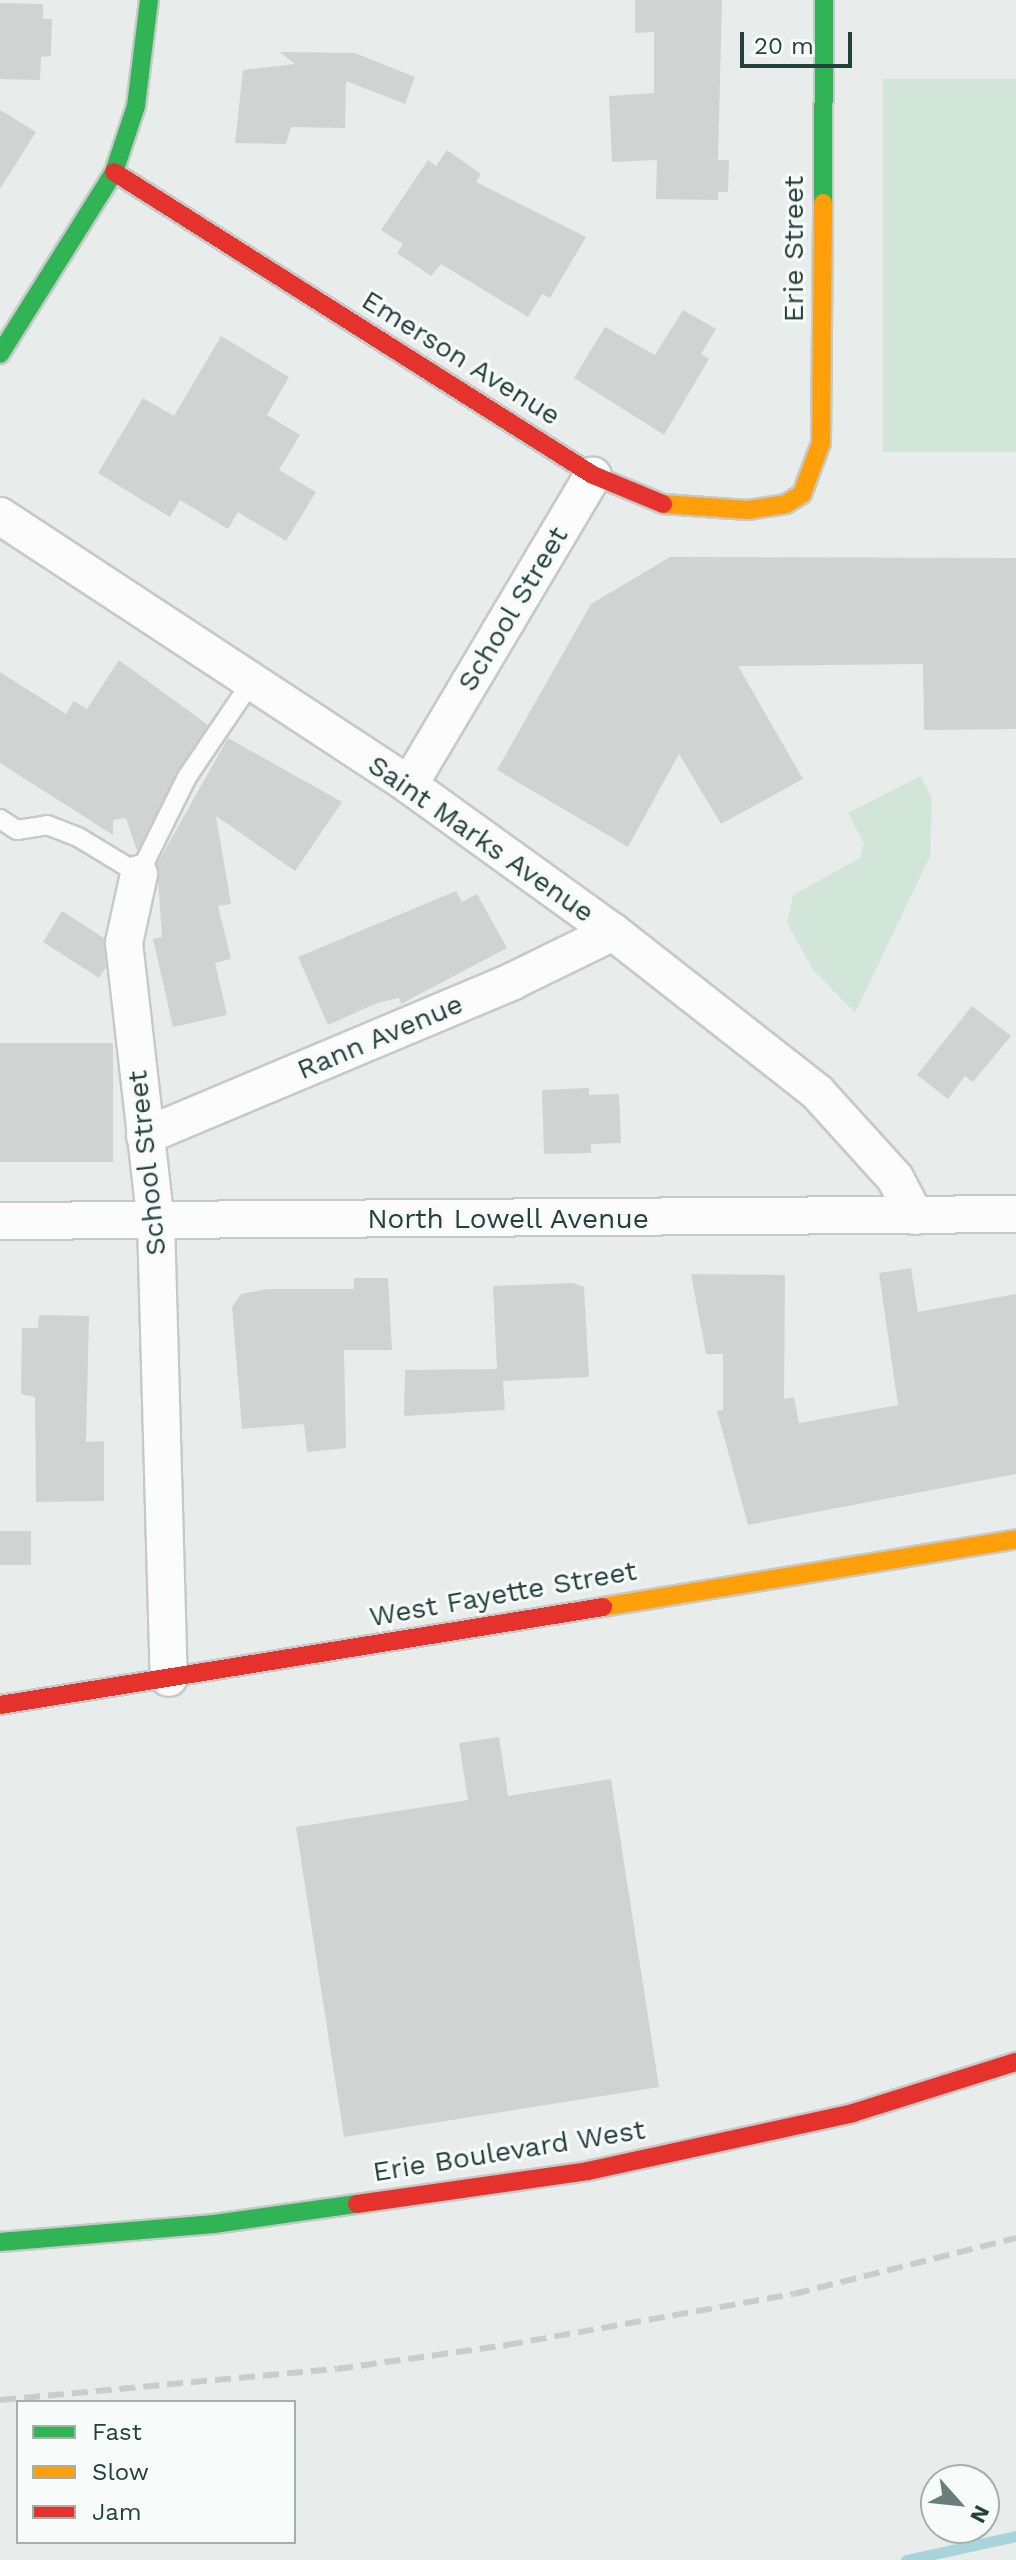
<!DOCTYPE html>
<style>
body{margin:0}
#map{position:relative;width:1016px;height:2560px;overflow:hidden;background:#e8edeb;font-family:"Work Sans",sans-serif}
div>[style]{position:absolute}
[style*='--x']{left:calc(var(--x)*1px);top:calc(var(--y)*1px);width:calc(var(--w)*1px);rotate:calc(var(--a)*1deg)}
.green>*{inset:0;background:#d1e6d8;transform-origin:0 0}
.stream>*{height:11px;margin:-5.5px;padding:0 5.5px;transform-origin:5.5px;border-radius:5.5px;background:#a9d4db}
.building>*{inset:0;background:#cfd4d2;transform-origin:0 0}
.roads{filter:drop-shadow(2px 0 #c5cac8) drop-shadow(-2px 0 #c5cac8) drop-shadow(0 2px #c5cac8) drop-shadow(0 -2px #c5cac8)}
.lane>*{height:18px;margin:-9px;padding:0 9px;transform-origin:9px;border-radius:9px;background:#fcfcfc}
.street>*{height:36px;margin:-18px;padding:0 18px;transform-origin:18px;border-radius:18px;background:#fcfcfc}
.fast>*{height:18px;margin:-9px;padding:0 9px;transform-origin:9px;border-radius:9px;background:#30b455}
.slow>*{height:18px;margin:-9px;padding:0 9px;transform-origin:9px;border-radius:9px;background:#ff9f0a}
.jam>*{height:18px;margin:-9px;padding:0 9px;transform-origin:9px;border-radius:9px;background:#e5322d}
.rail>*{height:6px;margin-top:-3px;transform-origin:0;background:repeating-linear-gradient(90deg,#c9cdcc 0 16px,transparent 0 24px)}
span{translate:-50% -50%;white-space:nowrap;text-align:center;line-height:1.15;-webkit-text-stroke:6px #f7fbf9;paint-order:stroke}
.street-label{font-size:28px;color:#24423a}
.legend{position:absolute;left:16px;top:2400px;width:280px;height:144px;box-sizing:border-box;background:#f7fbf9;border:2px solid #a3b1ad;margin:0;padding:10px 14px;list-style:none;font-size:24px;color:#24423a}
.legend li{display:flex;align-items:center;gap:16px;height:40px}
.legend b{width:40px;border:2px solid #a3b1ad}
.north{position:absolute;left:920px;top:2464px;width:80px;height:80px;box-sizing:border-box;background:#f7fbf9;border:2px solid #a3b1ad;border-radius:50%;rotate:117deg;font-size:22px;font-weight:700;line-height:32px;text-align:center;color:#24423a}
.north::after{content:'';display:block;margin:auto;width:28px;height:36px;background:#697e78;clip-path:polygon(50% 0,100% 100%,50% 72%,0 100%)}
.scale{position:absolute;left:740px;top:32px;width:112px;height:36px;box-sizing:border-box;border:4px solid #24423a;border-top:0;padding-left:10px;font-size:24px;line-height:28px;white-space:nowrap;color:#24423a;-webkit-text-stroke:6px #f7fbf9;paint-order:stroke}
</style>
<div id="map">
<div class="green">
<i style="left:883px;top:79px;width:133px;height:373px"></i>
<i style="clip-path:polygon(921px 776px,932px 799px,930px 856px,855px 1013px,813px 970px,787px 923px,793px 895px,860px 858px,864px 844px,848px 813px)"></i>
</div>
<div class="stream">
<i style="--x:906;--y:2560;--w:113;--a:-12.3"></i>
</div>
<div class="building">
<i style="clip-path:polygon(635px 0,722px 0,718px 160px,729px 160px,728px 192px,718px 192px,718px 200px,656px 199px,657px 160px,612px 162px,609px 96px,654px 93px,654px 32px,635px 33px)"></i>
<i style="clip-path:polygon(0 3px,43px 4px,43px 19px,52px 19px,51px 56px,41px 57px,40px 80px,0 79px)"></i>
<i style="clip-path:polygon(280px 52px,355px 53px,415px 77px,405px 104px,346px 81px,345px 128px,291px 127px,286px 144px,235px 143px,243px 70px,295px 64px)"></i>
<i style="clip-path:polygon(0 110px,36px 132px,0 189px)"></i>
<i style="clip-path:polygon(447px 150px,481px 174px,476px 182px,586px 237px,550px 298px,542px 294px,528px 317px,441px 264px,431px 276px,397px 253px,403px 244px,381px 230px,428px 160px,436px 166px)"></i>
<i style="clip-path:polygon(683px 310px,716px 329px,701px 354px,709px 359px,664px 435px,574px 378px,605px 327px,655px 355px)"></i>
<i style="clip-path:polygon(221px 336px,289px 377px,267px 415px,300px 435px,279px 470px,316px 492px,286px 541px,238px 512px,228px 529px,180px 500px,170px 517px,98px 473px,143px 398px,174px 416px)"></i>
<i style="clip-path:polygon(670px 557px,1016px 558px,1016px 729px,924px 730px,923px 664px,738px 666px,803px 779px,721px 824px,679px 754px,628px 847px,497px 770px,591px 604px)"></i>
<i style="clip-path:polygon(119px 660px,208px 725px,137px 851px,126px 818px,113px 820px,113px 835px,0 763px,0 672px,66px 714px,74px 701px,87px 709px)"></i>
<i style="clip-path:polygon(228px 738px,342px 802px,295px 871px,216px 816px,231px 904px,218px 906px,231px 959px,215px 963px,227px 1015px,173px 1027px,153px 939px,162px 937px,157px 864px)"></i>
<i style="clip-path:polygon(456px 891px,462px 902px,477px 894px,507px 948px,401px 1004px,399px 998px,377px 1003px,328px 1025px,298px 957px)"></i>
<i style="clip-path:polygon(62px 911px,104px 938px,106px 967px,99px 978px,43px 942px)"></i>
<i style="clip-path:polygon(972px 1006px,1011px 1036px,973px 1082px,965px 1076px,948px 1099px,917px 1075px)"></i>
<i style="left:0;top:1043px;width:113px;height:119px"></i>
<i style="clip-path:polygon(589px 1088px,589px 1095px,619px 1094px,621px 1143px,591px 1144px,591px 1153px,544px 1154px,542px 1090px)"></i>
<i style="clip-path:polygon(911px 1268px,918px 1312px,1016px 1294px,1016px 1474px,748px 1525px,717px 1411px,723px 1410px,723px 1354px,706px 1354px,691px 1274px,785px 1275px,784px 1399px,794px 1397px,799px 1423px,898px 1405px,879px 1273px)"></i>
<i style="clip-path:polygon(354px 1278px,388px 1278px,392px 1350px,344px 1350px,346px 1448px,307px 1452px,304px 1424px,242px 1429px,232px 1307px,241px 1294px,267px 1289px,354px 1289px)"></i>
<i style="clip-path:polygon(573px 1283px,584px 1287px,589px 1377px,503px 1381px,505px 1410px,404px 1416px,405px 1370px,497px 1369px,493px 1286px)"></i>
<i style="clip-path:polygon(39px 1315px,89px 1316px,86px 1442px,104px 1441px,104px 1501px,36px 1502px,35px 1397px,21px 1394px,22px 1328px,38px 1328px)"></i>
<i style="left:0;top:1531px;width:31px;height:34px"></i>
<i style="clip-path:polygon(499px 1737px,508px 1796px,611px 1779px,659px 2087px,344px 2137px,296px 1827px,468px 1800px,459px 1743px)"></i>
</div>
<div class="roads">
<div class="lane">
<i style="--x:0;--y:819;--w:20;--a:33"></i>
<i style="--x:17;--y:830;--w:30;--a:-9"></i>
<i style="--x:47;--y:825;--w:33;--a:21"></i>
<i style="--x:78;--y:837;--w:71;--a:31.2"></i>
<i style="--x:139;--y:874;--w:108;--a:-63.7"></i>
<i style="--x:187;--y:777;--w:116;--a:-55.9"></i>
</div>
<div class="street">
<i style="--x:0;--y:516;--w:490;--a:33.3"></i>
<i style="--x:409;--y:785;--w:251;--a:35.8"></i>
<i style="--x:613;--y:932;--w:259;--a:38.1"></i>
<i style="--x:817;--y:1092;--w:116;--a:47.8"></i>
<i style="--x:895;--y:1178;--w:43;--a:62.2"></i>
<i style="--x:409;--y:785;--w:360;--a:-59.3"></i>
<i style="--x:139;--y:874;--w:71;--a:102.3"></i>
<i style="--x:124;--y:943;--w:281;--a:83.5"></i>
<i style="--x:156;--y:1222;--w:456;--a:88.4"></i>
<i style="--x:145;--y:1136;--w:399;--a:-22.8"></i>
<i style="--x:513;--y:981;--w:111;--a:-26.1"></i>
<i style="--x:0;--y:1221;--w:1016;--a:-0.39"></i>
</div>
<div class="fast">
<i style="--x:823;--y:203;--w:203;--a:-89.7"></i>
<i style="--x:0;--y:354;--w:215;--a:-57.9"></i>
<i style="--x:114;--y:172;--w:70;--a:-71.6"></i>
<i style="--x:136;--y:106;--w:107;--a:-83"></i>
<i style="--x:0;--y:2242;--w:215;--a:-4.8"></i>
<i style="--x:214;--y:2224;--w:144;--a:-8"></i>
</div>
<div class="slow">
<i style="--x:663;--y:504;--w:85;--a:4"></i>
<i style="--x:748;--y:510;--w:38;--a:-9"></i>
<i style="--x:786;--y:504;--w:19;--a:-32"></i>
<i style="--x:802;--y:494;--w:54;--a:-69.6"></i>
<i style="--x:821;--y:443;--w:240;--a:-89.5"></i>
<i style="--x:603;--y:1607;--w:419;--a:-9.3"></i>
</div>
<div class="jam">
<i style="--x:114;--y:172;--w:567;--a:32.32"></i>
<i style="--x:593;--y:475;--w:76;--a:22.5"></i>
<i style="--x:0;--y:1705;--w:611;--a:-9.23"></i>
<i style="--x:357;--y:2204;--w:233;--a:-8.1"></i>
<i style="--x:588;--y:2171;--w:271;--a:-12.3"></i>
<i style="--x:853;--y:2113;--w:171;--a:-17.4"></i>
</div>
</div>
<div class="rail">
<i style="--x:0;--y:2400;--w:338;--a:-5.3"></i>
<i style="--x:337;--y:2369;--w:172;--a:-8"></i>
<i style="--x:507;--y:2345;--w:291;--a:-10.1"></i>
<i style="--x:794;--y:2294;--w:229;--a:-14.2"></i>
</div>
<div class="street-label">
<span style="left:794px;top:249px;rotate:-90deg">Erie Street</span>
<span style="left:461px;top:358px;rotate:32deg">Emerson Avenue</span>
<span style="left:513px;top:609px;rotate:-59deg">School Street</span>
<span style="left:481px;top:839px;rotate:35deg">Saint Marks Avenue</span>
<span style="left:380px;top:1037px;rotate:-23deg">Rann Avenue</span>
<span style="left:147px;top:1163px;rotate:-96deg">School Street</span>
<span style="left:508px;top:1219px">North Lowell Avenue</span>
<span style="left:503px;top:1594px;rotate:-10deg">West Fayette Street</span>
<span style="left:509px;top:2151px;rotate:-9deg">Erie Boulevard West</span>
</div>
<ul class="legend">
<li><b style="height:10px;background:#30b455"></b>Fast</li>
<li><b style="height:10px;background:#ff9f0a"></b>Slow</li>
<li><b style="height:10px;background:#e5322d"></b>Jam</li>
</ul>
<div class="north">N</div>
<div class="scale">20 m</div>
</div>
